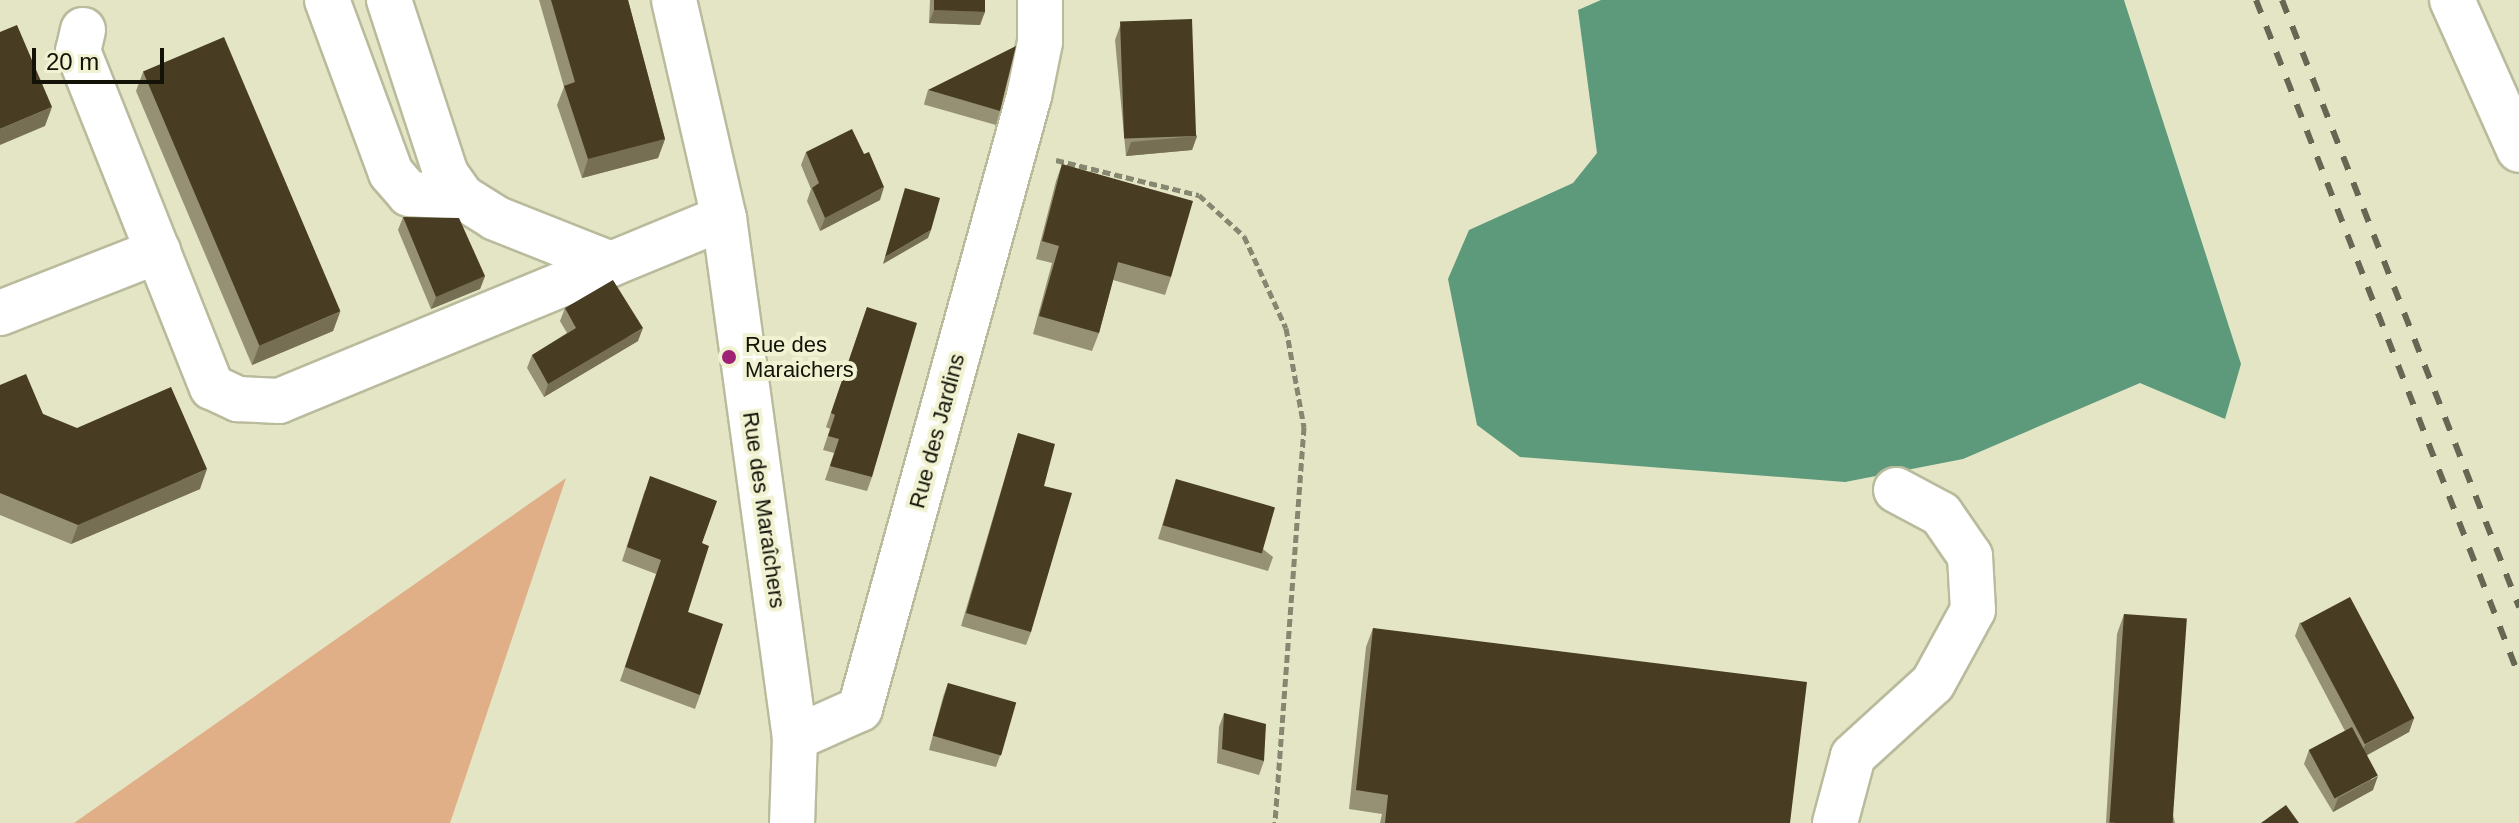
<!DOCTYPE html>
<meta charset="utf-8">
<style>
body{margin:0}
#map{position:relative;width:2519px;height:823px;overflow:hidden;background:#e3e5c5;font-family:Helvetica,sans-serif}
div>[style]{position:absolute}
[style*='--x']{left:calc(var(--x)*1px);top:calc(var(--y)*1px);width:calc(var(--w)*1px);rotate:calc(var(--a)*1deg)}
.green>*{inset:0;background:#e0af87}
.water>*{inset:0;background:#5d9a7b}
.path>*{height:5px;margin-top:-2.5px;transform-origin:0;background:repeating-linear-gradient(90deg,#868771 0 8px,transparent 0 12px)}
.roads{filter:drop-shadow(2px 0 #b9bb9c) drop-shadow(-2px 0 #b9bb9c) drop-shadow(0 2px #b9bb9c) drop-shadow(0 -2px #b9bb9c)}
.minor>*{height:44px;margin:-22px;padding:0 22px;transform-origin:22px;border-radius:22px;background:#fff}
.rail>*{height:6px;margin-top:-3px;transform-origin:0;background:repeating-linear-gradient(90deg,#666653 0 14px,transparent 0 28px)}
.wall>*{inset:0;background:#969074;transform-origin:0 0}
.shaded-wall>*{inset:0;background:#766f54}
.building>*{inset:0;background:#483c23;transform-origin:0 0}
.dots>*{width:22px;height:22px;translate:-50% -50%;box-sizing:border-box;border:4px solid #f0f2d2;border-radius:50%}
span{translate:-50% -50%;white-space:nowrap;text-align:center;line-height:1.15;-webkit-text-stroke:8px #f0f2d2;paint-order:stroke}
.poi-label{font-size:22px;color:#121207}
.left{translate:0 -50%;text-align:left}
.street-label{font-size:22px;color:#121207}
.scale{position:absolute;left:32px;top:48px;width:132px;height:36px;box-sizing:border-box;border:4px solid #121207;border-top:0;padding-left:10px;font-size:24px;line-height:28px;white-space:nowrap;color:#121207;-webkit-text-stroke:6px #f0f2d2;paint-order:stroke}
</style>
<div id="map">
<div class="green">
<i style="clip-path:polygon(566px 478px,450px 823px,74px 823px)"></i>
</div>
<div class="water">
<i style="clip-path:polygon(1601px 0,2124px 0,2241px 364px,2225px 419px,2140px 383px,1963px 459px,1845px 482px,1520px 457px,1477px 425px,1448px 279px,1469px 230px,1573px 183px,1597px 153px,1578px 10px)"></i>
</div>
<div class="path">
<i style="--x:1056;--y:160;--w:147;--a:13.8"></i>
<i style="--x:1199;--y:195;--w:61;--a:42.3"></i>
<i style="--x:1244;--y:236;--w:101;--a:65.5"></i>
<i style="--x:1286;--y:328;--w:101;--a:79.7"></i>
<i style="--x:1304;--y:427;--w:397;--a:94.2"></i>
</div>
<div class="roads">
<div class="minor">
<i style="--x:327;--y:0;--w:184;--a:69.7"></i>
<i style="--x:391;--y:173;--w:28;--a:49"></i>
<i style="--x:409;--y:194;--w:53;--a:3.2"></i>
<i style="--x:389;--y:0;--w:183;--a:71.9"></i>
<i style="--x:446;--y:174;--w:28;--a:55"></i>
<i style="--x:462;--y:197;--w:39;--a:32"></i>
<i style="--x:495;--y:218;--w:125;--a:21.6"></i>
<i style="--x:674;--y:0;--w:224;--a:77.1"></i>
<i style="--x:724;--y:218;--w:525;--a:82.23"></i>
<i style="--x:795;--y:738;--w:85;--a:92"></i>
<i style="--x:2452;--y:0;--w:164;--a:65.9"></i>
<i style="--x:83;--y:30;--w:22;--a:103"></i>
<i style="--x:78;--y:51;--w:362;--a:68.3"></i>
<i style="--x:212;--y:387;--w:29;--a:25"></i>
<i style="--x:238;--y:399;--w:41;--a:2.8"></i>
<i style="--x:279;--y:401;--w:481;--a:-22.4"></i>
<i style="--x:0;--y:313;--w:170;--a:-21.4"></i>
<i style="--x:795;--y:738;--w:71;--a:-24"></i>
<i style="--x:860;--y:709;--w:636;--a:-74.59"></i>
<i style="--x:1029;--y:96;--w:55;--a:-78.5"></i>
<i style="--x:1040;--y:42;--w:42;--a:-90"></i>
<i style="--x:1835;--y:823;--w:69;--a:-75"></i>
<i style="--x:1853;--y:756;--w:108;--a:-42.4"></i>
<i style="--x:1933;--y:683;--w:83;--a:-61.3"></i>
<i style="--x:1973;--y:610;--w:54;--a:-93.2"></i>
<i style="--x:1970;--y:556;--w:51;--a:-124.6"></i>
<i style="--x:1941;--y:514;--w:51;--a:-151.9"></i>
</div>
</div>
<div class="rail">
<i style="--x:2256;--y:0;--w:725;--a:68.74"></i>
<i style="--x:2282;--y:0;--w:652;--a:68.67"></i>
</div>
<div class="wall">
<i style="clip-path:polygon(539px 0,628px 0,665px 139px,658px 158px,582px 178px,557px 105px,564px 87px)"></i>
<i style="clip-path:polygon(930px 0,985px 0,980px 25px,929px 23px)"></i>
<i style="clip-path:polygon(1120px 26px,1197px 136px,1192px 150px,1126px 156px,1115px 40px)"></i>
<i style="clip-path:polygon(143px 72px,340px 312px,333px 331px,252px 365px,136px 91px)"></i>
<i style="left:928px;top:90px;width:75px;height:15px;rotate:16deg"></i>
<i style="clip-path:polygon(806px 152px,880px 200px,820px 231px,807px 201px,811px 189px,801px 165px)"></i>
<i style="clip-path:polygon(1062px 164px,1171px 277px,1165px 295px,1113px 280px,1099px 333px,1092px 351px,1033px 334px,1052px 263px,1036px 259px,1056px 181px)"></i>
<i style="clip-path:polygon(403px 217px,485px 276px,480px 289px,431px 309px,398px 230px)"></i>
<i style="clip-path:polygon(867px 307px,872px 477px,867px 491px,825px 480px,834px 453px,823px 450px,830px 429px,826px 427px)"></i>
<i style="clip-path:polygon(565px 308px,638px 341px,544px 397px,527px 368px,532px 355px,567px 333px,560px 321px)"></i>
<i style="clip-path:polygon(0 385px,43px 414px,200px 489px,71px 544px,0 515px)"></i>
<i style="clip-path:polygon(1018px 433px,1044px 486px,1031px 632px,1026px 645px,961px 626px)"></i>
<i style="clip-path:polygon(1176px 479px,1273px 557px,1268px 571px,1158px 539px)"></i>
<i style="clip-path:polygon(645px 490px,702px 543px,688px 612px,700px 695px,695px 709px,620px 681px,656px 574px,622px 561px)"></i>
<i style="clip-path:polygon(2124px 614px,2175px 823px,2106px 823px,2117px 634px)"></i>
<i style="clip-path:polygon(2300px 622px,2414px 718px,2409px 732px,2367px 755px,2373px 790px,2333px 812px,2304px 764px,2309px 750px,2345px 731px,2295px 636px)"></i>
<i style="clip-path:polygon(1373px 628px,1790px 823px,1380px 823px,1382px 814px,1349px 809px,1366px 647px)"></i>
<i style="clip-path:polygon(948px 683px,1001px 753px,996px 767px,929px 750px,943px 697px)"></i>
<i style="clip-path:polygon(1224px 713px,1264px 761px,1259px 775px,1217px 763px,1219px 727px)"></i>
</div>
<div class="shaded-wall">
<i style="clip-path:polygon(934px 10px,985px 12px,980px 25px,929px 23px)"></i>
<i style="clip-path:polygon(52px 107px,45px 126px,0 145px,0 129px)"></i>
<i style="clip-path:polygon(1197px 136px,1192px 150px,1126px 156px,1131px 142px)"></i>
<i style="clip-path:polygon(665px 139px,658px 158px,582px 178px,588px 159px)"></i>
<i style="clip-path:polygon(884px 187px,880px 200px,820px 231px,825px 218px)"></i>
<i style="clip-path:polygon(931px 230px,928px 238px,883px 264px,885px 257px)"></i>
<i style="clip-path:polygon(485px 276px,480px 289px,431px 309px,436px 297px)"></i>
<i style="clip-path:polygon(340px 312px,333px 331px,252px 365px,259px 346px)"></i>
<i style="clip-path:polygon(643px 328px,638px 341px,544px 397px,548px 384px)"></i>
<i style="clip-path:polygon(207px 469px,200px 489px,71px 544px,78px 525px)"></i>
<i style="clip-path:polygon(2414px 718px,2409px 732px,2360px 759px,2365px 745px)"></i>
<i style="clip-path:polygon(2378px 776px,2373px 790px,2333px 812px,2338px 798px)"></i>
</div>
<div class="building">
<i style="clip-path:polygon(551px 0,628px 0,665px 139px,588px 159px,564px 86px,575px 82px)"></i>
<i style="clip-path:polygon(934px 0,985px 0,985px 12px,934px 10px)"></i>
<i style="left:1192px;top:19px;width:117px;height:72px;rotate:88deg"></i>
<i style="clip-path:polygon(17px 25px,52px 107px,0 129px,0 32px)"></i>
<i style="left:224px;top:37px;width:298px;height:88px;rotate:67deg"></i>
<i style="clip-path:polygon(1016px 46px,1000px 111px,928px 90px)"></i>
<i style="clip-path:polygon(852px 129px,864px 154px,869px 152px,884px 187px,825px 218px,812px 188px,819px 183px,806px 152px)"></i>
<i style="clip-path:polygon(1062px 164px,1193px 201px,1171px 277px,1118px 262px,1099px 333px,1039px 316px,1059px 246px,1042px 241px)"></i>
<i style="clip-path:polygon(905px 188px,940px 198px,931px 230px,885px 257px)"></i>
<i style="clip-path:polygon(403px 217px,459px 218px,485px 276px,436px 297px)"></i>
<i style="clip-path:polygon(613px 280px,643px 328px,548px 384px,532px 355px,576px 328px,565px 308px)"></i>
<i style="clip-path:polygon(867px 307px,917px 323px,872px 477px,830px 466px,839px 439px,828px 436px,835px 415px,831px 413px)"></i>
<i style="clip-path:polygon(26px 374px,43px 414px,77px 428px,171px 387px,207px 469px,78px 525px,0 493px,0 385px)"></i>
<i style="clip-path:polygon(1018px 433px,1055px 444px,1044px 486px,1072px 493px,1031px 632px,966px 613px)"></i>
<i style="clip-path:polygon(650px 476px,717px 501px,702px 543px,709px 546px,688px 612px,723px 624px,700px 695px,625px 667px,661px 560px,627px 547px)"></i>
<i style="left:1176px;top:479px;width:103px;height:48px;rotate:16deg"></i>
<i style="left:2350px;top:597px;width:137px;height:56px;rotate:62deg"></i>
<i style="left:2124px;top:614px;width:63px;height:209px;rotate:4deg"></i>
<i style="clip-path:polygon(1373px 628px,1807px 682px,1790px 823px,1385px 823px,1388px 795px,1356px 790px)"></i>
<i style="left:948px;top:683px;width:71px;height:55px;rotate:16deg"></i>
<i style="clip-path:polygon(1224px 713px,1266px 724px,1264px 761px,1222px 749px)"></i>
<i style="left:2352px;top:727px;width:55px;height:49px;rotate:62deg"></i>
<i style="clip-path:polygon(2286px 805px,2299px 823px,2261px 823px)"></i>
</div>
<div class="dots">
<i style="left:729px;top:357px;background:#9e2176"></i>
</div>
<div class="poi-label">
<span class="left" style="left:745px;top:357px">Rue des<br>Maraichers</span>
</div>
<div class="street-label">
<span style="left:937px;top:431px;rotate:-75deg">Rue des Jardins</span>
<span style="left:764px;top:510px;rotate:82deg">Rue des Maraîchers</span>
</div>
<div class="scale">20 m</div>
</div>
